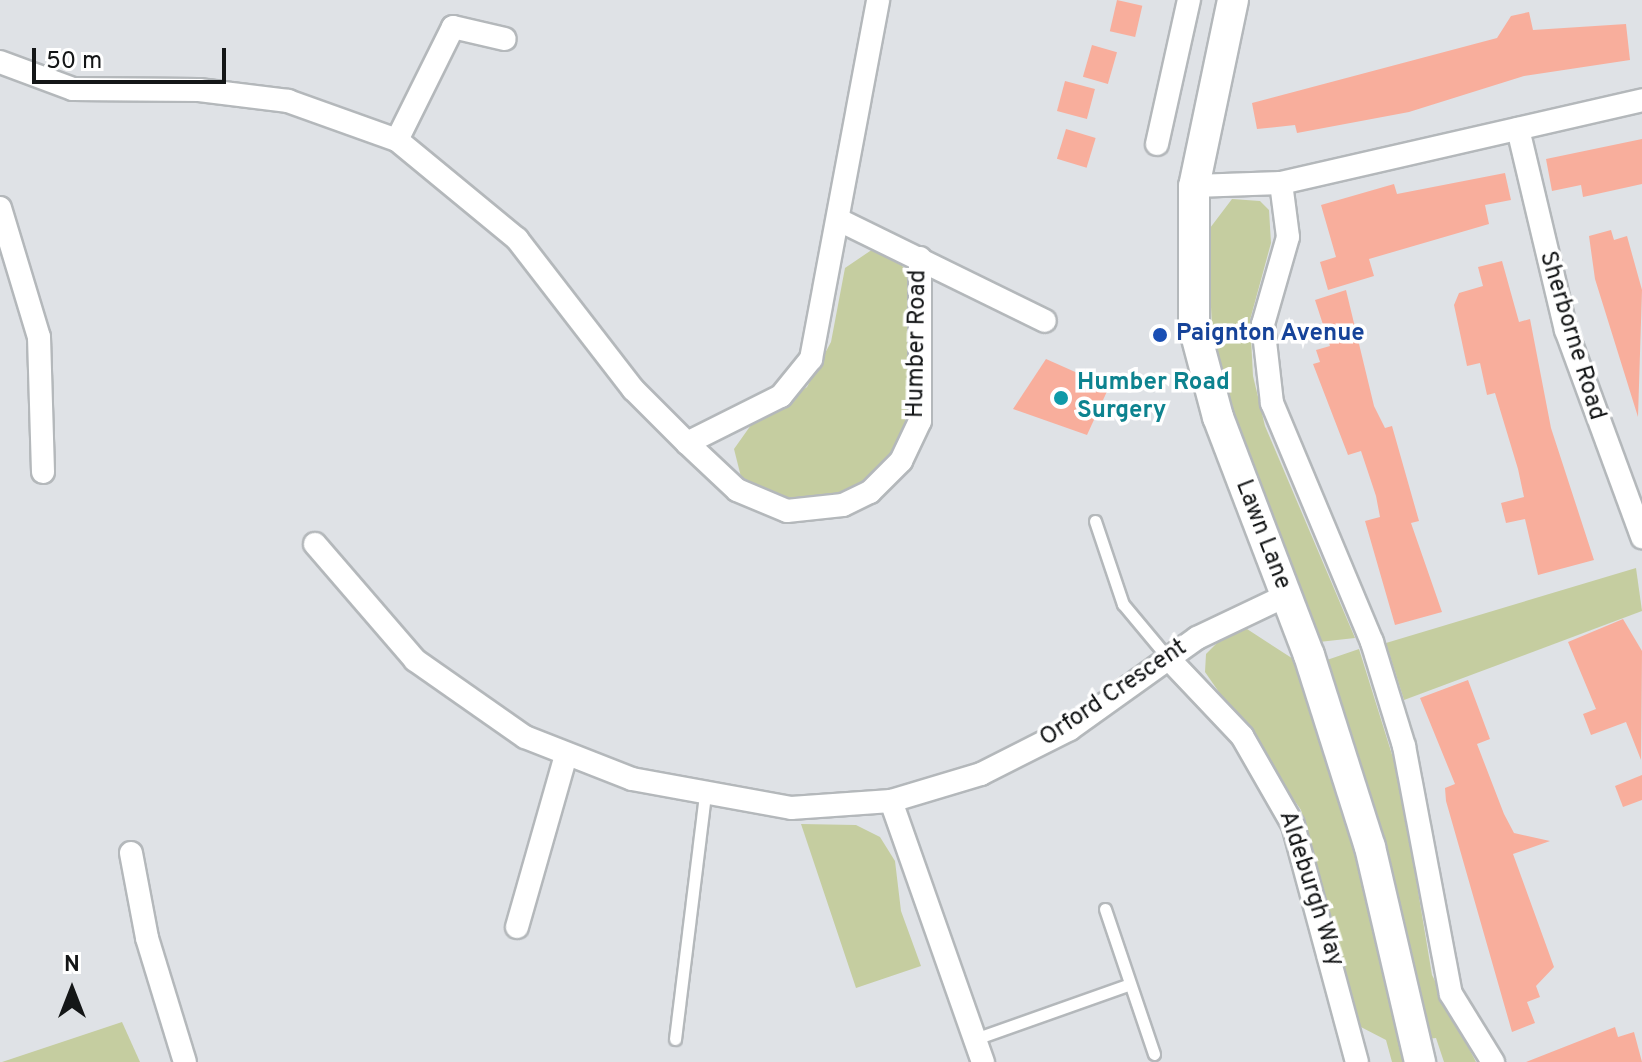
<!DOCTYPE html>
<style>
body{margin:0}
#map{position:relative;width:1642px;height:1062px;overflow:hidden;background:#dfe2e6;font-family:Overpass,sans-serif}
div>[style]{position:absolute}
[style*='--x']{left:calc(var(--x)*1px);top:calc(var(--y)*1px);width:calc(var(--w)*1px);rotate:calc(var(--a)*1deg)}
.green>*{inset:0;background:#c5cda0}
.building>*{inset:0;background:#f8ae9c;transform-origin:0 0}
.roads{filter:drop-shadow(2px 0 #b4b8bb) drop-shadow(-2px 0 #b4b8bb) drop-shadow(0 2px #b4b8bb) drop-shadow(0 -2px #b4b8bb)}
.lane>*{height:11px;margin:-5.5px;padding:0 5.5px;transform-origin:5.5px;border-radius:5.5px;background:#fff}
.street>*{height:22px;margin:-11px;padding:0 11px;transform-origin:11px;border-radius:11px;background:#fff}
.secondary>*{height:30px;margin:-15px;padding:0 15px;transform-origin:15px;border-radius:15px;background:#fff}
.dots>*{width:22px;height:22px;translate:-50% -50%;box-sizing:border-box;border:4px solid #fff;border-radius:50%}
span{translate:-50% -50%;white-space:nowrap;text-align:center;line-height:1.15;-webkit-text-stroke:7px #fff;paint-order:stroke}
.transit-label{font-size:24px;color:#164399;font-weight:700}
.left{translate:0 -50%;text-align:left}
.street-label{font-size:24px;color:#141617}
.culture-label{font-size:24px;color:#0d838f;font-weight:700}
.north{position:absolute;left:32px;top:950px;width:80px;height:80px;-webkit-text-stroke:6px #fff;paint-order:stroke;rotate:0deg;font-size:22px;font-weight:700;line-height:32px;text-align:center;color:#141617}
.north::after{content:'';display:block;margin:auto;width:28px;height:36px;background:#141617;clip-path:polygon(50% 0,100% 100%,50% 72%,0 100%)}
.scale{position:absolute;left:32px;top:48px;width:194px;height:36px;box-sizing:border-box;border:4px solid #141617;border-top:0;padding-left:10px;font-size:24px;line-height:28px;white-space:nowrap;color:#141617;-webkit-text-stroke:6px #fff;paint-order:stroke}
</style>
<div id="map">
<div class="green">
<i style="clip-path:polygon(1232px 199px,1260px 201px,1269px 210px,1271px 243px,1250px 320px,1253px 376px,1265px 426px,1355px 638px,1319px 642px,1238px 433px,1213px 345px,1207px 232px)"></i>
<i style="clip-path:polygon(873px 249px,897px 258px,907px 273px,910px 396px,902px 437px,876px 473px,836px 496px,791px 500px,770px 494px,741px 477px,734px 449px,751px 425px,807px 387px,831px 342px,845px 268px)"></i>
<i style="clip-path:polygon(1636px 568px,1642px 611px,1404px 700px,1386px 643px)"></i>
<i style="clip-path:polygon(1247px 629px,1301px 664px,1366px 891px,1404px 1062px,1392px 1062px,1386px 1040px,1357px 1025px,1301px 810px,1205px 672px,1206px 654px,1226px 634px)"></i>
<i style="clip-path:polygon(1359px 649px,1399px 777px,1432px 975px,1476px 1062px,1444px 1062px,1436px 1038px,1427px 1039px,1391px 869px,1324px 661px)"></i>
<i style="clip-path:polygon(801px 824px,856px 825px,880px 837px,895px 861px,901px 911px,921px 966px,856px 988px)"></i>
<i style="clip-path:polygon(122px 1022px,140px 1062px,2px 1062px)"></i>
</div>
<div class="building">
<i style="left:1117px;top:0;width:26px;height:32px;rotate:13deg"></i>
<i style="clip-path:polygon(1529px 12px,1533px 30px,1626px 24px,1630px 60px,1524px 76px,1409px 112px,1297px 133px,1295px 125px,1257px 129px,1252px 103px,1497px 38px,1511px 16px)"></i>
<i style="left:1092px;top:45px;width:26px;height:33px;rotate:16deg"></i>
<i style="left:1065px;top:81px;width:31px;height:31px;rotate:15deg"></i>
<i style="left:1066px;top:129px;width:31px;height:31px;rotate:17deg"></i>
<i style="clip-path:polygon(1642px 139px,1642px 184px,1583px 197px,1581px 185px,1552px 191px,1546px 159px)"></i>
<i style="clip-path:polygon(1505px 173px,1511px 200px,1485px 205px,1489px 224px,1369px 259px,1374px 276px,1328px 290px,1320px 262px,1336px 257px,1321px 205px,1394px 184px,1397px 194px)"></i>
<i style="clip-path:polygon(1611px 230px,1614px 240px,1627px 236px,1642px 290px,1638px 417px,1595px 279px,1589px 236px)"></i>
<i style="clip-path:polygon(1502px 261px,1519px 322px,1530px 319px,1551px 428px,1594px 560px,1538px 575px,1525px 519px,1506px 523px,1501px 503px,1524px 497px,1518px 469px,1495px 393px,1487px 395px,1480px 363px,1467px 366px,1454px 305px,1459px 293px,1483px 286px,1478px 267px)"></i>
<i style="clip-path:polygon(1346px 290px,1374px 406px,1385px 428px,1392px 426px,1419px 521px,1411px 523px,1442px 612px,1395px 625px,1365px 521px,1380px 517px,1376px 496px,1361px 451px,1348px 455px,1313px 364px,1320px 362px,1316px 350px,1330px 346px,1315px 300px)"></i>
<i style="clip-path:polygon(1046px 359px,1109px 387px,1087px 435px,1013px 409px)"></i>
<i style="clip-path:polygon(1623px 619px,1642px 651px,1641px 760px,1626px 722px,1591px 735px,1583px 714px,1596px 709px,1568px 642px)"></i>
<i style="clip-path:polygon(1468px 680px,1490px 739px,1477px 744px,1504px 814px,1514px 833px,1550px 841px,1513px 854px,1554px 967px,1536px 986px,1540px 997px,1527px 1002px,1535px 1023px,1512px 1032px,1446px 801px,1445px 788px,1455px 784px,1420px 698px)"></i>
<i style="clip-path:polygon(1642px 775px,1642px 800px,1623px 807px,1615px 786px)"></i>
<i style="clip-path:polygon(1615px 1027px,1618px 1037px,1634px 1032px,1642px 1062px,1526px 1062px)"></i>
</div>
<div class="roads">
<div class="lane">
<i style="--x:1095;--y:521;--w:88;--a:71.4"></i>
<i style="--x:1123;--y:604;--w:70;--a:50.2"></i>
<i style="--x:1105;--y:909;--w:153;--a:71.3"></i>
<i style="--x:675;--y:1039;--w:245;--a:-83"></i>
<i style="--x:975;--y:1039;--w:164;--a:-19.5"></i>
</div>
<div class="street">
<i style="--x:0;--y:62;--w:78;--a:20.3"></i>
<i style="--x:73;--y:89;--w:126;--a:0.5"></i>
<i style="--x:199;--y:90;--w:90;--a:7"></i>
<i style="--x:288;--y:101;--w:116;--a:19.7"></i>
<i style="--x:397;--y:140;--w:156;--a:39.5"></i>
<i style="--x:517;--y:239;--w:190;--a:52.3"></i>
<i style="--x:633;--y:389;--w:76;--a:45"></i>
<i style="--x:687;--y:443;--w:105;--a:-26.6"></i>
<i style="--x:781;--y:396;--w:48;--a:-51"></i>
<i style="--x:811;--y:359;--w:365;--a:-79.4"></i>
<i style="--x:1518;--y:129;--w:207;--a:76.6"></i>
<i style="--x:1566;--y:330;--w:221;--a:69.8"></i>
<i style="--x:397;--y:140;--w:126;--a:-63.6"></i>
<i style="--x:453;--y:27;--w:53;--a:13"></i>
<i style="--x:1157;--y:144;--w:148;--a:-77.5"></i>
<i style="--x:1281;--y:183;--w:54;--a:82.6"></i>
<i style="--x:1288;--y:237;--w:91;--a:106"></i>
<i style="--x:1263;--y:324;--w:80;--a:83.5"></i>
<i style="--x:1272;--y:403;--w:259;--a:67.3"></i>
<i style="--x:1372;--y:642;--w:109;--a:72.9"></i>
<i style="--x:1404;--y:746;--w:252;--a:79.3"></i>
<i style="--x:1451;--y:994;--w:80;--a:58.3"></i>
<i style="--x:1194;--y:186;--w:87;--a:-2"></i>
<i style="--x:1281;--y:183;--w:370;--a:-12.9"></i>
<i style="--x:0;--y:208;--w:135;--a:73.2"></i>
<i style="--x:39;--y:337;--w:135;--a:88.3"></i>
<i style="--x:839;--y:220;--w:229;--a:26.1"></i>
<i style="--x:687;--y:443;--w:69;--a:43.2"></i>
<i style="--x:737;--y:490;--w:54;--a:22.8"></i>
<i style="--x:787;--y:511;--w:56;--a:-6.1"></i>
<i style="--x:843;--y:505;--w:30;--a:-26"></i>
<i style="--x:870;--y:492;--w:44;--a:-45"></i>
<i style="--x:901;--y:461;--w:44;--a:-64.6"></i>
<i style="--x:920;--y:421;--w:163;--a:-90"></i>
<i style="--x:315;--y:544;--w:153;--a:49.2"></i>
<i style="--x:415;--y:660;--w:134;--a:35"></i>
<i style="--x:525;--y:737;--w:115;--a:21.4"></i>
<i style="--x:632;--y:779;--w:162;--a:10.3"></i>
<i style="--x:791;--y:808;--w:100;--a:-4"></i>
<i style="--x:891;--y:801;--w:94;--a:-16.7"></i>
<i style="--x:981;--y:774;--w:100;--a:-26.8"></i>
<i style="--x:1070;--y:729;--w:156;--a:-35.6"></i>
<i style="--x:1197;--y:638;--w:98;--a:-25.5"></i>
<i style="--x:1168;--y:658;--w:108;--a:46.5"></i>
<i style="--x:1242;--y:736;--w:103;--a:60.2"></i>
<i style="--x:1293;--y:825;--w:245;--a:74.9"></i>
<i style="--x:891;--y:801;--w:277;--a:70.6"></i>
<i style="--x:131;--y:853;--w:86;--a:79.3"></i>
<i style="--x:147;--y:938;--w:130;--a:73"></i>
<i style="--x:517;--y:927;--w:176;--a:-74.1"></i>
</div>
<div class="secondary">
<i style="--x:1233;--y:0;--w:190;--a:101.8"></i>
<i style="--x:1194;--y:186;--w:141;--a:90"></i>
<i style="--x:1194;--y:327;--w:93;--a:75.1"></i>
<i style="--x:1218;--y:417;--w:255;--a:69.1"></i>
<i style="--x:1309;--y:655;--w:201;--a:72.4"></i>
<i style="--x:1370;--y:847;--w:221;--a:76.9"></i>
</div>
</div>
<div class="dots">
<i style="left:1160px;top:335px;background:#1a4fb4"></i>
<i style="left:1061px;top:398px;background:#0f9aa8"></i>
</div>
<div class="transit-label">
<span class="left" style="left:1176px;top:335px">Paignton Avenue</span>
</div>
<div class="street-label">
<span style="left:1571px;top:336px;rotate:73deg">Sherborne Road</span>
<span style="left:918px;top:344px;rotate:-89deg">Humber Road</span>
<span style="left:1262px;top:535px;rotate:69deg">Lawn Lane</span>
<span style="left:1114px;top:694px;rotate:-34deg">Orford Crescent</span>
<span style="left:1310px;top:889px;rotate:72deg">Aldeburgh Way</span>
</div>
<div class="culture-label">
<span class="left" style="left:1077px;top:398px">Humber Road<br>Surgery</span>
</div>
<div class="north">N</div>
<div class="scale">50 m</div>
</div>
